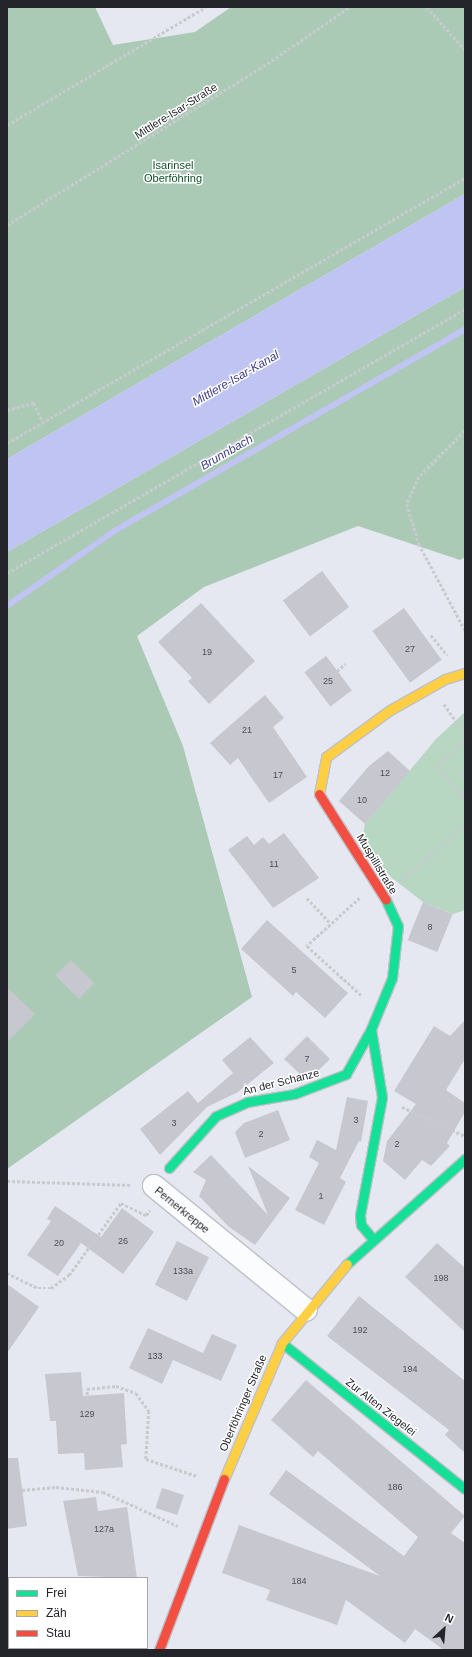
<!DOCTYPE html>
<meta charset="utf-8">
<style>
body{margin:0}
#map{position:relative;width:472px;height:1657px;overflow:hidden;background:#e6e8f1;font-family:Arial,sans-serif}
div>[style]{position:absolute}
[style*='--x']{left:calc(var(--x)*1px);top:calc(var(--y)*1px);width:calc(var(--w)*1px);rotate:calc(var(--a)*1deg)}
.green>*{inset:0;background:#b7d7c2}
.forest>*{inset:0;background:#aacab5}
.water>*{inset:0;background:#c0c4f3}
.stream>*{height:6px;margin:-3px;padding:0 3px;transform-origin:3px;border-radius:3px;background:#c0c4f3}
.building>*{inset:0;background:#c7c8cf;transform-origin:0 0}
.path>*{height:2.5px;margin-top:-1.25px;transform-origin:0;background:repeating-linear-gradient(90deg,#c8cacd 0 3px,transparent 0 5px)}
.roads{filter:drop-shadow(1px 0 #c0c0c7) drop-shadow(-1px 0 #c0c0c7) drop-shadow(0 1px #c0c0c7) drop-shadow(0 -1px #c0c0c7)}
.street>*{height:22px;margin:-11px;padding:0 11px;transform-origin:11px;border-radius:11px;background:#fbfcfd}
.fast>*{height:9px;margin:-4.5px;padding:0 4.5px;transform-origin:4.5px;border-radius:4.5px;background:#16e098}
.slow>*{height:9px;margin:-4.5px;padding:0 4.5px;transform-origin:4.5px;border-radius:4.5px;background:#ffcf43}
.jam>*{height:9px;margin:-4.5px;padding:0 4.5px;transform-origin:4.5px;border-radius:4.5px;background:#f24e42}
span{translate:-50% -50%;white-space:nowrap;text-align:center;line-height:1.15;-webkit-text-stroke:3px #fff;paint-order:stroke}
.number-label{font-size:9px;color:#4d4e54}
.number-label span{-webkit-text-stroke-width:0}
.street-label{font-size:11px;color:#24252b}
.park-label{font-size:11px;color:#0e5025}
.water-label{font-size:12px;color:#404089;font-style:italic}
.frame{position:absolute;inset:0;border:8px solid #24252b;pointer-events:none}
.legend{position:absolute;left:8px;top:1577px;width:140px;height:72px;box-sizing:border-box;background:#fff;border:1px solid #a7a8aa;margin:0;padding:5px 7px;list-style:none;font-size:12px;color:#24252b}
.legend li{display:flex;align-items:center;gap:8px;height:20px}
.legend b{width:20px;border:1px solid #a7a8aa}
.north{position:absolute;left:424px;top:1609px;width:40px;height:40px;-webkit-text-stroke:3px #fff;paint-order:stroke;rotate:26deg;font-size:11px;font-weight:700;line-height:16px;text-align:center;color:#24252b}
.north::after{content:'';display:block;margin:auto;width:14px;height:18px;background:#24252b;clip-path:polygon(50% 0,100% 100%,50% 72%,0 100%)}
</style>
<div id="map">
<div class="green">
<i style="clip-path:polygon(465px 712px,465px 910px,453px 914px,423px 902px,392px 878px,361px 844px,365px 824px,436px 739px)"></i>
</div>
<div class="forest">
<i style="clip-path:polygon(7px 7px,95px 7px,113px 45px,195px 32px,231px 7px,465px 7px,465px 194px,7px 459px)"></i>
<i style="clip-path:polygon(465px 287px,465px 557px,460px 560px,358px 526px,204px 587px,137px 636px,183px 746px,252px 997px,7px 1169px,7px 552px)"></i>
</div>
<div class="water">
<i style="clip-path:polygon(465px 194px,465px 287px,7px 552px,7px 459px)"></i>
</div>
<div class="stream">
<i style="--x:7;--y:606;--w:133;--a:-34.9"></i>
<i style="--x:116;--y:530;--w:403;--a:-29.9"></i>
</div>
<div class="building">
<i style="left:322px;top:571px;width:45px;height:49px;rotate:53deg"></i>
<i style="clip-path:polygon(201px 603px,255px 661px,209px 704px,188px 681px,192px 678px,158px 642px)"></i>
<i style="left:404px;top:608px;width:64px;height:39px;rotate:54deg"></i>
<i style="left:326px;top:656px;width:43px;height:27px;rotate:53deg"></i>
<i style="clip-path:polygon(265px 695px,284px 718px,273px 727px,307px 777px,269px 803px,238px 758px,230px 765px,210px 743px)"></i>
<i style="clip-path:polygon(388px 751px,410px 771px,365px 824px,339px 801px,369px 766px)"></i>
<i style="clip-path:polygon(284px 833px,319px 878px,273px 908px,228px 850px,247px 836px,254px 845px,263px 837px,269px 844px)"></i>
<i style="left:423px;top:902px;width:32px;height:41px;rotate:22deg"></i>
<i style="clip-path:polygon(267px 920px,348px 993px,325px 1018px,296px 992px,293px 996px,241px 949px)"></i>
<i style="left:71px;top:960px;width:33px;height:22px;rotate:45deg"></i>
<i style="clip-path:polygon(7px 987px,35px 1014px,7px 1042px)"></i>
<i style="clip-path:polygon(465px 1020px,465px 1059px,446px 1090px,465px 1103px,465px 1112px,447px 1143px,450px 1146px,431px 1166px,422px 1160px,405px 1180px,383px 1161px,387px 1141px,416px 1104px,394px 1091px,434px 1026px,450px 1036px)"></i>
<i style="clip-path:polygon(307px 1036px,330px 1059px,317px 1072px,303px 1077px,284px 1059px)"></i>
<i style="clip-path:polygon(250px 1037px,274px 1063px,238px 1092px,207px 1107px,160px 1155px,140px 1129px,188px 1091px,198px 1103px,233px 1073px,222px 1060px)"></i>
<i style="clip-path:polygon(347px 1097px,368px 1101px,361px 1142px,359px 1141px,340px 1178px,346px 1182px,324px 1225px,295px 1210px,319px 1163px,309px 1157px,317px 1140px,336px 1150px)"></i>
<i style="clip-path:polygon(278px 1110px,290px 1140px,245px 1158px,235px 1132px,244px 1123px)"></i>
<i style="clip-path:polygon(211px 1155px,268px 1215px,248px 1166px,290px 1198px,255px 1245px,229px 1227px,199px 1196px,206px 1180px,193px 1172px)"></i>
<i style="clip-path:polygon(55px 1206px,101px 1237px,122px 1208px,154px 1232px,123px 1274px,81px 1243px,58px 1276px,27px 1255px,51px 1221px,47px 1219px)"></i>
<i style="left:177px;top:1241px;width:36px;height:49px;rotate:27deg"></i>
<i style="clip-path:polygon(437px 1243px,465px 1268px,465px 1332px,405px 1277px)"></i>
<i style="clip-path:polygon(7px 1284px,39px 1307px,7px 1353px)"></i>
<i style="clip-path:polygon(359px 1296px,465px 1381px,465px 1453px,445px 1435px,449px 1430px,327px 1336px)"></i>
<i style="clip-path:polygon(148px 1328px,203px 1353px,212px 1334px,237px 1345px,221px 1381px,173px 1360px,162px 1384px,129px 1368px)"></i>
<i style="clip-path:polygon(81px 1372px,83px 1396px,124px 1393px,127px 1444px,121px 1445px,123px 1467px,85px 1470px,84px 1453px,58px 1454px,56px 1421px,50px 1421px,45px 1374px)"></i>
<i style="clip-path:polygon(306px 1380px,465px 1516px,451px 1533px,465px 1543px,465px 1650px,444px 1650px,415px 1629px,405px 1643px,346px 1600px,337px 1625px,266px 1600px,270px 1590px,222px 1573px,239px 1525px,380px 1576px,269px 1494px,286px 1470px,404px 1556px,418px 1537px,318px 1451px,313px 1457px,271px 1420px)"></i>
<i style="clip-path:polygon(7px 1458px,18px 1458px,27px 1526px,7px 1529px)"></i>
<i style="left:162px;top:1488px;width:23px;height:21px;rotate:18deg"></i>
<i style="clip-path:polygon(96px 1497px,98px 1511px,127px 1507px,137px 1578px,78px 1576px,63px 1501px)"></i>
</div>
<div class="path">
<i style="--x:427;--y:7;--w:57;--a:48.5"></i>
<i style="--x:7;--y:125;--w:231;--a:-30.7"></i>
<i style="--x:7;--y:225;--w:296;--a:-31.8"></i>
<i style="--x:259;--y:69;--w:110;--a:-34.3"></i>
<i style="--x:7;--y:410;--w:28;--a:-15"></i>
<i style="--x:34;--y:403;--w:21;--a:65"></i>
<i style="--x:465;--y:431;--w:65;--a:135"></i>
<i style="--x:419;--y:477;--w:30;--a:114"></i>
<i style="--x:407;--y:504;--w:42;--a:73.3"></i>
<i style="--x:419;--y:544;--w:98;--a:61.9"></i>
<i style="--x:7;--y:443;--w:529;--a:-30.05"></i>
<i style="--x:7;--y:573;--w:529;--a:-29.96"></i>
<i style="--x:431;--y:635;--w:26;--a:51"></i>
<i style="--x:337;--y:671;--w:11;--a:-41"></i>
<i style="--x:444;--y:704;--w:37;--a:55"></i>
<i style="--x:465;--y:741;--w:37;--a:139"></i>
<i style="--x:437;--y:765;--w:45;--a:51.3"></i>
<i style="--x:462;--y:774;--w:4;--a:45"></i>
<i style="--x:460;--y:793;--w:6;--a:-39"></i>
<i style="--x:400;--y:881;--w:86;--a:-40.7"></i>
<i style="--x:307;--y:898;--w:35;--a:47"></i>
<i style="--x:360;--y:898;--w:72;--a:137.8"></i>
<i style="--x:307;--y:946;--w:73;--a:42.2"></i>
<i style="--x:402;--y:1107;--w:69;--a:24.7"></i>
<i style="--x:7;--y:1181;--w:125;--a:1.8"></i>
<i style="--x:7;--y:1273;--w:34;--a:26"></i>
<i style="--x:38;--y:1288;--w:13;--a:0"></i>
<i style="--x:51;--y:1288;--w:22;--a:-36"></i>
<i style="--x:69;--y:1275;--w:89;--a:-54.2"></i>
<i style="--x:121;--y:1203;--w:28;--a:26"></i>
<i style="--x:146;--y:1215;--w:6;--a:-51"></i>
<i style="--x:87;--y:1400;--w:11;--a:-90"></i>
<i style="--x:87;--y:1389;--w:29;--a:-6"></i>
<i style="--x:116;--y:1386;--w:21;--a:19"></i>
<i style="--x:136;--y:1393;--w:22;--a:54"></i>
<i style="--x:149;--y:1411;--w:48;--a:93.6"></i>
<i style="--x:146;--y:1459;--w:54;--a:18.4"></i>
<i style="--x:22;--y:1490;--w:34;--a:-5"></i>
<i style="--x:56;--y:1487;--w:47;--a:6.1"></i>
<i style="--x:103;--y:1492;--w:82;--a:24.4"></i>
</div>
<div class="roads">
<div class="street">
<i style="--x:154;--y:1186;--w:196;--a:39.2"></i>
</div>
<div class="fast">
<i style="--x:169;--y:1168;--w:70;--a:-47.9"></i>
<i style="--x:216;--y:1116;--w:34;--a:-24"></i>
<i style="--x:247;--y:1102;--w:48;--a:-9.7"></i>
<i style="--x:294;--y:1094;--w:56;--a:-21"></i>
<i style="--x:346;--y:1074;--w:51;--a:-60.9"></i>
<i style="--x:372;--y:1238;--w:17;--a:-130"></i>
<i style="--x:361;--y:1225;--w:10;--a:-96"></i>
<i style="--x:360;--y:1215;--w:120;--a:-79.4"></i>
<i style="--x:382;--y:1097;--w:69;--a:-99.2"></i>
<i style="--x:371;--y:1029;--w:55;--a:-67.6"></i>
<i style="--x:392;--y:978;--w:52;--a:-83.4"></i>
<i style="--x:398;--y:926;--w:29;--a:-115"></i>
<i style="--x:347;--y:1264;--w:158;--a:-41.7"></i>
<i style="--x:282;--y:1343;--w:234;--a:38.6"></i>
</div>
<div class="slow">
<i style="--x:319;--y:794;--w:38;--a:-79"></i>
<i style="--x:326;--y:757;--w:79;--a:-36.3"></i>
<i style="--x:390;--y:710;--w:63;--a:-29.4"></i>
<i style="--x:445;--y:679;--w:21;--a:-17"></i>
<i style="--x:224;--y:1479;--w:148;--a:-66.9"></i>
<i style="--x:282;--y:1343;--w:102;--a:-50.6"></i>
</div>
<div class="jam">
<i style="--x:319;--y:794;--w:125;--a:57.7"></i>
<i style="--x:159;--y:1650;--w:183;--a:-69.2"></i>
</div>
</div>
<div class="number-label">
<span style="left:410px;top:649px">27</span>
<span style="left:207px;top:652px">19</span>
<span style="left:328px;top:681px">25</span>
<span style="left:247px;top:730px">21</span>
<span style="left:385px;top:773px">12</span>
<span style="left:278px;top:775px">17</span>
<span style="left:362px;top:800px">10</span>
<span style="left:274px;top:864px">11</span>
<span style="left:430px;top:927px">8</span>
<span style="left:294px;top:970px">5</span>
<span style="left:307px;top:1059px">7</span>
<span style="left:356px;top:1120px">3</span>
<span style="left:174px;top:1123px">3</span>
<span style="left:261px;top:1134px">2</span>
<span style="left:397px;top:1144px">2</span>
<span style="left:321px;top:1196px">1</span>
<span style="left:123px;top:1241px">26</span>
<span style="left:59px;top:1243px">20</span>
<span style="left:183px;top:1271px">133a</span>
<span style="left:441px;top:1278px">198</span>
<span style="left:360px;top:1330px">192</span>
<span style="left:155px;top:1356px">133</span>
<span style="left:410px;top:1369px">194</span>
<span style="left:87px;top:1414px">129</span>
<span style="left:395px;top:1487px">186</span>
<span style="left:104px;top:1529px">127a</span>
<span style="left:299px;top:1581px">184</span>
</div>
<div class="street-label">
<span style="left:176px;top:111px;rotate:-32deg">Mittlere-Isar-Straße</span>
<span style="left:377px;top:864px;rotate:59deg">Muspillistraße</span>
<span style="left:281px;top:1082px;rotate:-14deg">An der Schanze</span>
<span style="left:182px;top:1210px;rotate:39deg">Pernerkreppe</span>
<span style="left:243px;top:1403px;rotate:-67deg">Oberföhringer Straße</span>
<span style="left:381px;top:1407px;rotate:38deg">Zur Alten Ziegelei</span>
</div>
<div class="park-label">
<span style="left:173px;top:172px">Isarinsel<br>Oberföhring</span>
</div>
<div class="water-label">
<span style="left:236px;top:379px;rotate:-30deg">Mittlere-Isar-Kanal</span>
<span style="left:227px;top:453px;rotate:-30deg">Brunnbach</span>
</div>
<div class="frame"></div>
<ul class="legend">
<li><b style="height:5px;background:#16e098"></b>Frei</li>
<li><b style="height:5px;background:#ffcf43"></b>Zäh</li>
<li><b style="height:5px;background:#f24e42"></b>Stau</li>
</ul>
<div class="north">N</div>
</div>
